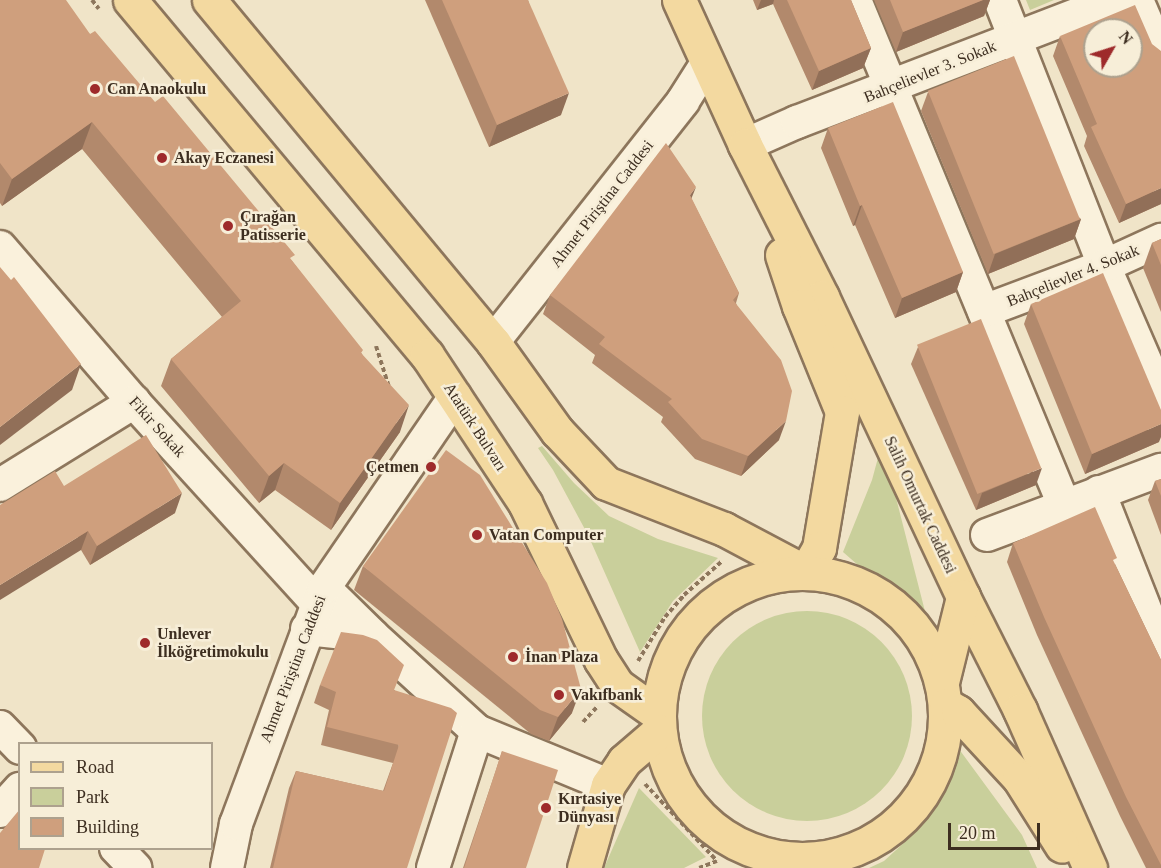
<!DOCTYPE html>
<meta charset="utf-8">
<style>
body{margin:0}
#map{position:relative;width:1161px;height:868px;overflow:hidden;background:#f0e4c8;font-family:Georgia,serif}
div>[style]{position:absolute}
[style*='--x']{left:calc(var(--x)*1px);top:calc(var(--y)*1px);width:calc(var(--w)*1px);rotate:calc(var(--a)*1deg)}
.green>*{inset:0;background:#c9cf9b}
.round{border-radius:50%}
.path>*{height:4px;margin-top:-2px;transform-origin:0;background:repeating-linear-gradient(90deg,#8d765c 0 4.5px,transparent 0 7.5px)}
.roads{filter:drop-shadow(2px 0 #8d765c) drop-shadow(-2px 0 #8d765c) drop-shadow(0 2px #8d765c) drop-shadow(0 -2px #8d765c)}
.street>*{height:32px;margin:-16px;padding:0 16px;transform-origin:16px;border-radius:16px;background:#faf1dc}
.primary>*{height:33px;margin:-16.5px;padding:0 16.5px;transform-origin:16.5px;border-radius:16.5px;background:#f3d9a0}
.primary>.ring{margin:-16.5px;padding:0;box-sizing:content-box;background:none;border:33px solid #f3d9a0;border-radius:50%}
.wall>*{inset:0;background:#b2896c}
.shaded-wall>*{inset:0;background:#916f58}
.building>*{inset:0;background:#cf9f7d;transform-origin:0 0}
.dots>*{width:16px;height:16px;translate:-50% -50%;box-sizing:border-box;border:3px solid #f7eed8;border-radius:50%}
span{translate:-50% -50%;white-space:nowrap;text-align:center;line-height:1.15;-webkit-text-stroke:5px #f7eed8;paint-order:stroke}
.street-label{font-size:16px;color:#3d2e20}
.poi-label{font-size:16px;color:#3d2e20;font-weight:700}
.left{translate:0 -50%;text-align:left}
.right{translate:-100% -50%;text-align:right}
.legend{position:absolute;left:18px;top:742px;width:195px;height:108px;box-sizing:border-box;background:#f7eed8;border:2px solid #ada18e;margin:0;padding:8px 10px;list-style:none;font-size:18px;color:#3d2e20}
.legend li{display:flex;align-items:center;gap:12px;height:30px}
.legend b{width:30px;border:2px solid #ada18e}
.north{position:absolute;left:1083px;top:18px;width:60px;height:60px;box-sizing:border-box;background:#f7eed8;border:2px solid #ada18e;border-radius:50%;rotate:51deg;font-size:16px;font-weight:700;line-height:24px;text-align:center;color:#3d2e20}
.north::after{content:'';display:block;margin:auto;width:21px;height:27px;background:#9e2a2b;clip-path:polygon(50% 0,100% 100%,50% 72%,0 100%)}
.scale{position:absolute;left:948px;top:823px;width:92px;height:27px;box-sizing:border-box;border:3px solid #3d2e20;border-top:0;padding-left:8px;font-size:18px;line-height:21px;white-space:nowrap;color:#3d2e20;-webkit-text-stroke:4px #f7eed8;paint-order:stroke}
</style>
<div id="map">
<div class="green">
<i style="clip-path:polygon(1026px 0,1054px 0,1030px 10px)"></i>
<i style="clip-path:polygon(882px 443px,929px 627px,843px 552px,872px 480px)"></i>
<i style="clip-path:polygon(542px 446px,574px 483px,609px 516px,658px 539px,718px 558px,673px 601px,640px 652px,588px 535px,553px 470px,538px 448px)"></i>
<i class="round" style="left:702px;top:611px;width:210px;height:210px"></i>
<i style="clip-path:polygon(956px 745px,1022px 835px,1037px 868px,869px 868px,884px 861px,918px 830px,940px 792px)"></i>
<i style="clip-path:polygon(639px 788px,706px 857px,684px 868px,604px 868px)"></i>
</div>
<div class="path">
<i style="--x:92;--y:0;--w:11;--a:52"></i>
<i style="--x:376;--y:346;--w:43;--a:72.4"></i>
<i style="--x:638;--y:661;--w:52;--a:-58.5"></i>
<i style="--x:665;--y:617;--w:29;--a:-49"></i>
<i style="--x:684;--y:595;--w:50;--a:-41.7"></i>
<i style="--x:583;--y:722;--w:21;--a:-47"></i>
<i style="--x:645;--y:784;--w:105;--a:46.9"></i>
<i style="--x:717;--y:861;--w:19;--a:159"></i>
<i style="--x:840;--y:868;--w:4;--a:-135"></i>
<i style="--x:837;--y:865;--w:48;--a:-22.2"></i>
<i style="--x:881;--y:847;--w:38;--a:-37"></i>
<i style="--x:911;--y:824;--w:38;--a:-53"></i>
<i style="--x:934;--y:794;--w:33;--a:-67"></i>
<i style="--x:947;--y:764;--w:14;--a:-82"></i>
</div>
<div class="roads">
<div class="street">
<i style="--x:855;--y:0;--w:547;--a:67.52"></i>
<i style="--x:1000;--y:0;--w:286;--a:68.6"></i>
<i style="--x:1104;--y:266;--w:143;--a:66.5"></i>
<i style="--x:1137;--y:0;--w:61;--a:66.8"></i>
<i style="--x:745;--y:145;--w:57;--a:-23.9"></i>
<i style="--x:797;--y:122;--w:341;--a:-21"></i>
<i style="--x:0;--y:247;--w:205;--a:49.2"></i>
<i style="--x:134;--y:402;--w:273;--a:47.7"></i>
<i style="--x:984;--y:311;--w:128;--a:-20.6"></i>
<i style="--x:1104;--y:266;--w:63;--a:-24.5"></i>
<i style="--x:493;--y:342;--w:307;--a:-51.7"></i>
<i style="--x:683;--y:101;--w:45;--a:-57.7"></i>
<i style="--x:0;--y:485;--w:158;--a:-31.8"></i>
<i style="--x:1099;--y:492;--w:169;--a:68.5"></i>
<i style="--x:987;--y:535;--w:186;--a:-20.5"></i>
<i style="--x:324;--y:588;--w:69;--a:44.4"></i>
<i style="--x:307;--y:629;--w:66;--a:6.1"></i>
<i style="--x:373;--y:636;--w:141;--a:42.4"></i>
<i style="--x:477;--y:731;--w:142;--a:22.4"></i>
<i style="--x:0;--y:727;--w:29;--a:46"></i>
<i style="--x:0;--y:811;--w:30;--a:-48"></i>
<i style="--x:116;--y:848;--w:28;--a:46"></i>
<i style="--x:227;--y:868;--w:45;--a:-78.4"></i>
<i style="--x:236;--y:824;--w:252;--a:-69.6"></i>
<i style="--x:324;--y:588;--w:232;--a:-55.6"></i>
<i style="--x:433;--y:868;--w:144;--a:-72.2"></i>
</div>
<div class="primary">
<i style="--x:130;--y:0;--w:463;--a:50.1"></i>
<i style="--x:427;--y:355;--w:178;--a:56.5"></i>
<i style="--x:525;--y:503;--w:174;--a:64.2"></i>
<i style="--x:601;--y:660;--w:30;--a:57"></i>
<i style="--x:617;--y:685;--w:50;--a:35.3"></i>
<i style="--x:209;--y:0;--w:445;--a:50.3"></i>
<i style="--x:493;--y:342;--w:110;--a:54.3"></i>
<i style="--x:557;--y:431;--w:71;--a:46.7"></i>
<i style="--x:606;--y:483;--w:127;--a:21.3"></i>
<i style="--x:724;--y:529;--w:92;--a:28"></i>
<i style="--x:679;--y:0;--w:159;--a:65.5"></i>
<i style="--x:745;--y:145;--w:170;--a:63.1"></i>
<i style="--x:822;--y:297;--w:331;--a:64.8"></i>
<i style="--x:963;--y:597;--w:127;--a:63.2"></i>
<i style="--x:1020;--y:710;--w:173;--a:66.1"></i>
<i style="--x:782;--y:255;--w:54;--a:71.6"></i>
<i style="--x:799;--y:306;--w:114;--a:67.9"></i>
<i style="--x:842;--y:412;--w:138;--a:99.6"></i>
<i style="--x:819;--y:548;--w:28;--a:120"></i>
<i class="ring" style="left:659px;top:573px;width:253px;height:253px"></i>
<i style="--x:942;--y:682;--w:88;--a:-76.1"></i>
<i style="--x:946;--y:705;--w:14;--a:30"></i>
<i style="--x:958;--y:712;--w:90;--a:47.3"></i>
<i style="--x:1019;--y:778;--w:80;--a:57.7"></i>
<i style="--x:584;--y:868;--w:86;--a:-73.9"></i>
<i style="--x:608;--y:785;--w:29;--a:-56"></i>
<i style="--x:624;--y:761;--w:46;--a:-40.6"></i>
</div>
</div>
<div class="wall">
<i style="clip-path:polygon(0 0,90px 34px,292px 261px,362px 354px,400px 432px,331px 530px,275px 490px,259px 503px,161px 386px,171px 359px,222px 317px,82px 149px,2px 206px,0 203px)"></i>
<i style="clip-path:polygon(425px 0,528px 0,561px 115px,489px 147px)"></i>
<i style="clip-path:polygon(753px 0,851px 0,871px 48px,863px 68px,812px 90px,773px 4px,757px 10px)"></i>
<i style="clip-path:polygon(874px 0,990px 0,984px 16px,896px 52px)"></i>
<i style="clip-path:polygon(1060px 36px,1161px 204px,1119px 223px,1084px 146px,1087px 136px,1053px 56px)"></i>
<i style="clip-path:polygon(928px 92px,1081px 219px,1074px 239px,988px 274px,921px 111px)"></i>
<i style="clip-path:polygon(828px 128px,963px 272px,956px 292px,895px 318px,855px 225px,853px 226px,821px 148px)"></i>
<i style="clip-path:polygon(691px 198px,739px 293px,736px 303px,779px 440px,741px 476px,695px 459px,661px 422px,663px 417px,592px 363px,595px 355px,543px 314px,550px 295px)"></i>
<i style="clip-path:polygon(1161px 239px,1161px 312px,1143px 268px,1152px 243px)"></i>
<i style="clip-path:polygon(1031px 304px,1159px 442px,1085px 474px,1024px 324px)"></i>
<i style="clip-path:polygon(918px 347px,1036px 485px,976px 510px,911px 364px)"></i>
<i style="clip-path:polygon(1161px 479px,1161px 535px,1148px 500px,1155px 481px)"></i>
<i style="clip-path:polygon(64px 486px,175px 513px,90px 565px,81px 550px)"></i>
<i style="clip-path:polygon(1013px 543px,1115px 564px,1161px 660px,1161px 868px,1146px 868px,1120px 816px,1037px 635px,1007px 562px)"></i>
<i style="clip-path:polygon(363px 566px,572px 713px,549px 741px,531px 734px,354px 590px)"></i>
<i style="clip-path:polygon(320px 685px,395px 690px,407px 868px,270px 868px,289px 788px,296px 771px,383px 791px,393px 763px,321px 745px,329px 710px,314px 703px)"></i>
<i style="clip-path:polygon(502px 751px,526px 868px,463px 868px,496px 770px)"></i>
</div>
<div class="shaded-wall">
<i style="clip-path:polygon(761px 0,774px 0,773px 4px,757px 10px)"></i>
<i style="clip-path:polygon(983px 0,990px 0,984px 16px,896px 52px,903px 32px)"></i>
<i style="clip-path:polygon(871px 48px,863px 68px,812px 90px,819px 71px)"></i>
<i style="clip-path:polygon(569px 93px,561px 115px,489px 147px,497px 125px)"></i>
<i style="clip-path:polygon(92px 122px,82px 149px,2px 206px,12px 179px)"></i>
<i style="clip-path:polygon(696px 187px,688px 207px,690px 195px)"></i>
<i style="clip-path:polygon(1161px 188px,1161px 204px,1119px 223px,1126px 204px)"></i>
<i style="clip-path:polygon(862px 205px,855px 225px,853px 226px,860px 206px)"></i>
<i style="clip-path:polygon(1081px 219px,1074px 239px,988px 274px,995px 254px)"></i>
<i style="clip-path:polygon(963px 272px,956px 292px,895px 318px,902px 298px)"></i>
<i style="clip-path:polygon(81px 364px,72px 390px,0 445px,0 427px)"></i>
<i style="clip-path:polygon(409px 405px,400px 432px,331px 530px,340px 503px)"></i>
<i style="clip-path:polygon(786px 421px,779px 440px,741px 476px,748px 456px)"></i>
<i style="clip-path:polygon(1161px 424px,1161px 437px,1159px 442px,1085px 474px,1092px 454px)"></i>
<i style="clip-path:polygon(284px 463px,275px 490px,259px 503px,269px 476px)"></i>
<i style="clip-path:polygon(1042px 468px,1036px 485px,976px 510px,982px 493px)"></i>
<i style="clip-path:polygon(182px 493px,175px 513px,90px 565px,97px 546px)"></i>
<i style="clip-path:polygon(88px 531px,81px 550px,0 600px,0 585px)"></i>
<i style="clip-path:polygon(581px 689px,572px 713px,549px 741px,558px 717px)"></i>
</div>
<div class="building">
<i style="clip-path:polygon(0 0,66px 0,90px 34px,95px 31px,155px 102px,163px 96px,295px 255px,290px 258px,363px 350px,361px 353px,409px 405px,340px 503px,284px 463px,269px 476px,171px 359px,241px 301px,92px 122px,12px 179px,0 163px)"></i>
<i style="clip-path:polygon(442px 0,528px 0,569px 93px,497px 125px)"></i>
<i style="clip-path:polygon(787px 0,851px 0,871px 48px,819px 71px)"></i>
<i style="clip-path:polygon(890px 0,983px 0,903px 32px)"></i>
<i style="clip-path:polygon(evenodd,1135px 5px,1152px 44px,1161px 51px,1161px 188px,1126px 204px,1091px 127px,1097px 124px,1060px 36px,1135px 5px,1095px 30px,1131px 30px,1131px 66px,1095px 66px,1095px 30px)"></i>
<i style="left:1014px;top:56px;width:176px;height:93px;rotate:68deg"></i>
<i style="clip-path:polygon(893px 102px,963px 272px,902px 298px,862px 205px,860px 206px,828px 128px)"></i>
<i style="clip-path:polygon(666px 143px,696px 187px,690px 195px,739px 293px,733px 300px,781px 360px,792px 391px,786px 421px,748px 456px,702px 439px,668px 402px,672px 399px,599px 344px,605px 337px,550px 295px)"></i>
<i style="clip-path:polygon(1161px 239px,1161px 265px,1152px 243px)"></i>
<i style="clip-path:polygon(0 267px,11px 280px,14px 277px,81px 364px,0 427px)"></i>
<i style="clip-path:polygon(1103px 273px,1161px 410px,1161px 424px,1092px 454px,1031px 304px)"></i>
<i style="left:981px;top:319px;width:161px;height:69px;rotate:68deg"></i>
<i style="clip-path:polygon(146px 435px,182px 493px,97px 546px,88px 531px,0 585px,0 505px,55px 471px,64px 486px)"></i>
<i style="clip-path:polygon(446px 450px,480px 475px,547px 583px,562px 619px,581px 689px,558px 717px,540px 710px,363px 566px)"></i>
<i style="clip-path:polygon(1161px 479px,1161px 496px,1155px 481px)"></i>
<i style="clip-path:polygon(1095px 507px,1117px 558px,1113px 560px,1161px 660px,1161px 865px,1126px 797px,1044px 617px,1013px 543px)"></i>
<i style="clip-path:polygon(341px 632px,363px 635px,377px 640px,404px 665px,394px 690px,451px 708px,457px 713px,407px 868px,273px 868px,296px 771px,384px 791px,399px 745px,327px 727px,336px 692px,320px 685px)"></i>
<i style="clip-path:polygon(502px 751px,558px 770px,526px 868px,464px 868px)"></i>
<i style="clip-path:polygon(20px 809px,20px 849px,45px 849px,39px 868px,0 868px,0 833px)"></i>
</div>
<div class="dots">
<i style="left:95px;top:89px;background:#9e2a2b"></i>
<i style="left:162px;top:158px;background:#9e2a2b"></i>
<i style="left:228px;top:226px;background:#9e2a2b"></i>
<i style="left:431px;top:467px;background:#9e2a2b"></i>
<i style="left:477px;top:535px;background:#9e2a2b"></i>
<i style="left:145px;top:643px;background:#9e2a2b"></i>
<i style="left:513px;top:657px;background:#9e2a2b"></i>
<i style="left:559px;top:695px;background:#9e2a2b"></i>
<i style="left:546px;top:808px;background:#9e2a2b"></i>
</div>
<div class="street-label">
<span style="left:930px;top:72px;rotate:-22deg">Bahçelievler 3. Sokak</span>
<span style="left:602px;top:204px;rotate:-52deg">Ahmet Piriştina Caddesi</span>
<span style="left:1073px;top:276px;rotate:-22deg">Bahçelievler 4. Sokak</span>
<span style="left:157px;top:427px;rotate:48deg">Fikir Sokak</span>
<span style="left:475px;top:427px;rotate:57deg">Atatürk Bulvarı</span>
<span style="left:920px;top:505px;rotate:65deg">Salih Omurtak Caddesi</span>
<span style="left:293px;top:669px;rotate:-69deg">Ahmet Piriştina Caddesi</span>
</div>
<div class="poi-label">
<span class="left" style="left:107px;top:89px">Can Anaokulu</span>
<span class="left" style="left:174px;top:158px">Akay Eczanesi</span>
<span class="left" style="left:240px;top:226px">Çırağan<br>Patisserie</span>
<span class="right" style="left:419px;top:467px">Çetmen</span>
<span class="left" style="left:489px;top:535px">Vatan Computer</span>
<span class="left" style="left:157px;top:643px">Unlever<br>İlköğretimokulu</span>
<span class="left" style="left:525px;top:657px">İnan Plaza</span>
<span class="left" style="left:571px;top:695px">Vakıfbank</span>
<span class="left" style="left:558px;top:808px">Kırtasiye<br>Dünyası</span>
</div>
<ul class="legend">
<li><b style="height:8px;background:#f3d9a0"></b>Road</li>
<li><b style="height:16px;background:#c9cf9b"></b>Park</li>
<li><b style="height:16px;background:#cf9f7d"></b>Building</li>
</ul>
<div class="north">N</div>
<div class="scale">20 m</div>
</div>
